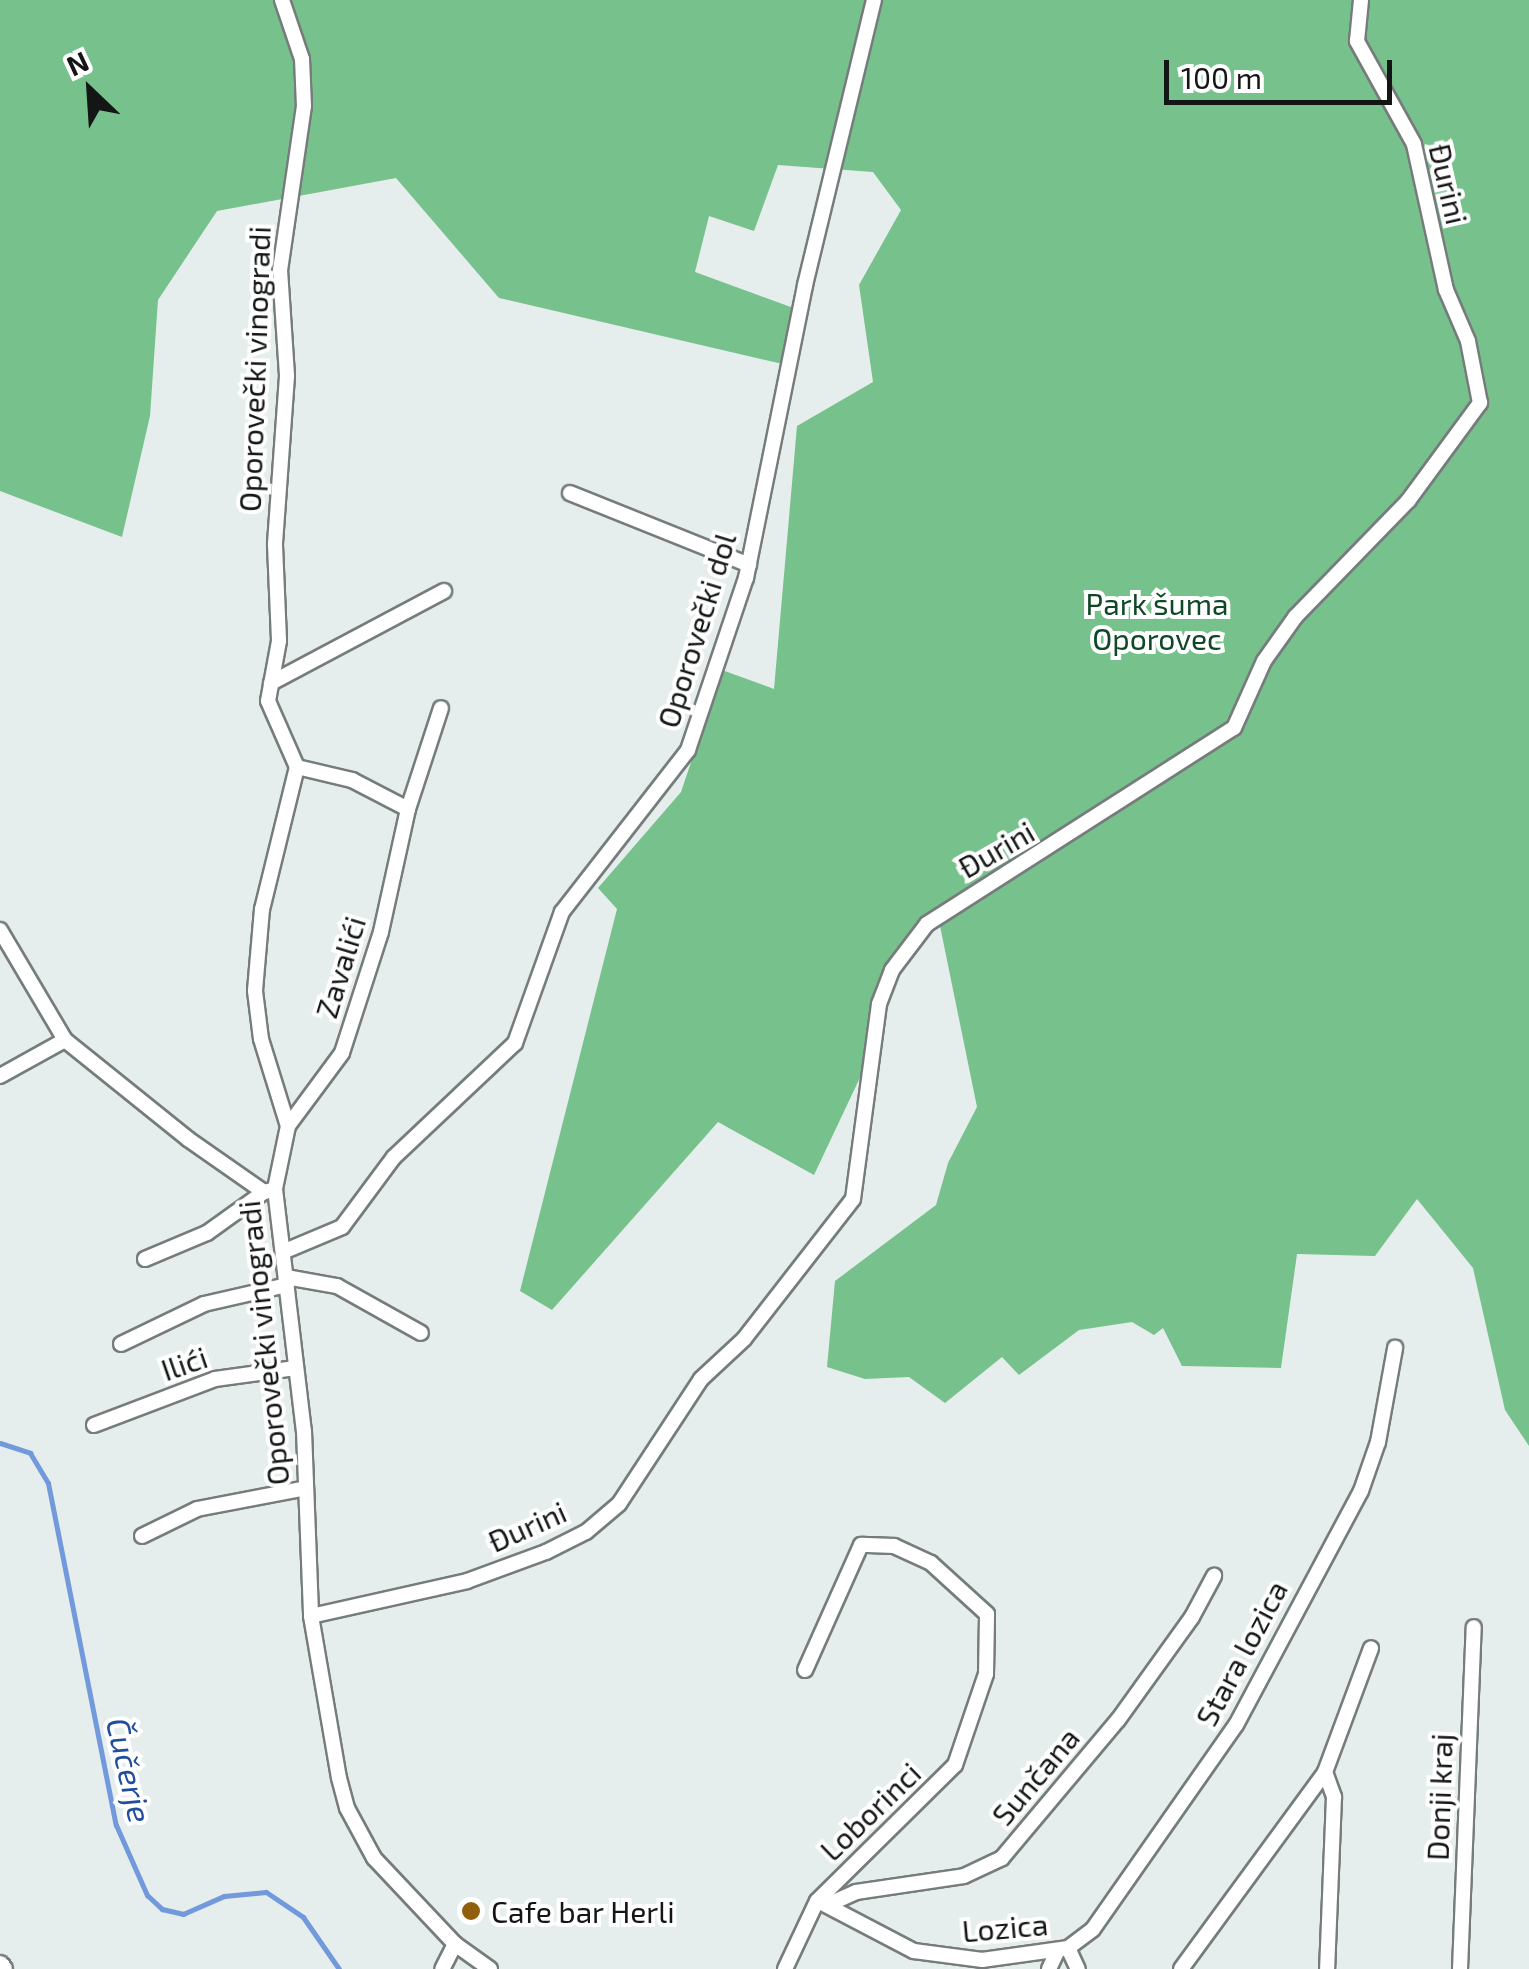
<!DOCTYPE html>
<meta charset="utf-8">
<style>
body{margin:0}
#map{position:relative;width:1529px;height:1969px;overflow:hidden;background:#e6eded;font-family:"Exo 2",sans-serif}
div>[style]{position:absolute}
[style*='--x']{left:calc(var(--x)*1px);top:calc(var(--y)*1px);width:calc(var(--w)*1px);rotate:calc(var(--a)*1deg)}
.forest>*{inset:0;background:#76c18c}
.stream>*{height:5px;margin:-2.5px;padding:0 2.5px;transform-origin:2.5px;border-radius:2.5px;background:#7199db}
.roads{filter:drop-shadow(2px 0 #767c7c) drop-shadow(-2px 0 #767c7c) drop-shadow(0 2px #767c7c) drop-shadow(0 -2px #767c7c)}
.minor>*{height:14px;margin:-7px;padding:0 7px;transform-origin:7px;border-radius:7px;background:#fff}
.tertiary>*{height:18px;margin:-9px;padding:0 9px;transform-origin:9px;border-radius:9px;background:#fff}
.dots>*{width:28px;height:28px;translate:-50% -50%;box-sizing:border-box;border:5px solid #fff;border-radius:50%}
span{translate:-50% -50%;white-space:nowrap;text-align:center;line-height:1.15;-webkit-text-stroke:8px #fff;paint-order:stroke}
.street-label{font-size:30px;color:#141616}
.park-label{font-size:30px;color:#0f4826}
.poi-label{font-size:30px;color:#141616}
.left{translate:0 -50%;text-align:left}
.water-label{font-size:32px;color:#204e9d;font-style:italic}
.north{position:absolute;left:40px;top:40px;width:100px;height:100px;-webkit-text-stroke:8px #fff;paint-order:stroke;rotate:335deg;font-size:28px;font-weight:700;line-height:40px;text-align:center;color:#141616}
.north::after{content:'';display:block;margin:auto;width:35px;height:45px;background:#141616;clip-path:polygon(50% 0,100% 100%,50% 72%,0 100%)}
.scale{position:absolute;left:1164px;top:60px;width:228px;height:45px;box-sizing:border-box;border:5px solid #141616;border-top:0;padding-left:12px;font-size:30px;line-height:35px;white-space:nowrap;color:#141616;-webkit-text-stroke:8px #fff;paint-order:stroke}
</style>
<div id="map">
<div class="forest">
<i style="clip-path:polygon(0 0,1529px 0,1529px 1446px,1505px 1410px,1473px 1268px,1417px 1199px,1375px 1256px,1297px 1254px,1281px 1368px,1182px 1366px,1163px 1328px,1154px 1335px,1132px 1322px,1079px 1330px,1019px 1375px,1002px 1357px,945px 1403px,909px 1377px,865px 1379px,827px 1367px,835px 1281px,936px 1205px,948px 1163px,977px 1107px,939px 921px,902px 965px,873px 1050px,814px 1175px,718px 1122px,552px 1310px,520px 1291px,617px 909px,598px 888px,681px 792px,722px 670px,774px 689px,797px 426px,873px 382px,859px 285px,901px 210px,873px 172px,778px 165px,754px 231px,709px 216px,695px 272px,799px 310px,787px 365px,499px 298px,396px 178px,217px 211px,158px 300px,150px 416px,122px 537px,0 491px)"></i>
</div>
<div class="stream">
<i style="--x:0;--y:1443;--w:32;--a:18"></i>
<i style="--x:30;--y:1453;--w:35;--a:59"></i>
<i style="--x:48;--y:1483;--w:349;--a:78.8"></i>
<i style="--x:116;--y:1825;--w:77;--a:66.1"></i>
<i style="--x:147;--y:1895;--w:21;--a:43"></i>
<i style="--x:162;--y:1909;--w:22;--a:13"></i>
<i style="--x:183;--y:1914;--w:45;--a:-23.7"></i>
<i style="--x:224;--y:1896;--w:42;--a:-5.4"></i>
<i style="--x:266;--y:1892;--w:45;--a:34"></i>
<i style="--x:303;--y:1917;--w:63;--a:55.3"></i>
</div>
<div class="roads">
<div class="minor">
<i style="--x:282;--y:0;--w:62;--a:71.3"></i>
<i style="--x:302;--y:59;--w:47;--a:87.6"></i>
<i style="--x:304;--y:106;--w:166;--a:98.3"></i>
<i style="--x:280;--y:270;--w:106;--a:86.2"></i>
<i style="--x:287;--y:376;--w:169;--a:94.1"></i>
<i style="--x:275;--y:545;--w:96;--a:87.6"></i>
<i style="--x:279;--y:641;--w:61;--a:100.4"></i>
<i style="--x:268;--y:701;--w:72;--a:66.3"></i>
<i style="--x:297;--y:767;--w:146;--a:103.8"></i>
<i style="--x:262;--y:909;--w:82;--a:94.9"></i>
<i style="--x:255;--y:991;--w:48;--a:82.9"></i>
<i style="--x:261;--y:1039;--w:91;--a:72.8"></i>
<i style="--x:570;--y:493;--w:193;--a:21.9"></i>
<i style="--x:271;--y:683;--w:196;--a:-28"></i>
<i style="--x:297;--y:767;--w:57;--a:13.3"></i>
<i style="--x:352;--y:780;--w:63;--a:27.4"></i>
<i style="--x:408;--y:809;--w:126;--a:102.4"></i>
<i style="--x:381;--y:932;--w:127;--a:107.9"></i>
<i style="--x:342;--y:1053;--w:91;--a:126.5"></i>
<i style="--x:288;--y:1126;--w:64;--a:101.7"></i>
<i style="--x:275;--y:1189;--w:244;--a:83.2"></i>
<i style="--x:304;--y:1431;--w:185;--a:87.8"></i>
<i style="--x:311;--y:1616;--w:164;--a:80.2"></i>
<i style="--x:339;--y:1778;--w:31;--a:75"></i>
<i style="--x:347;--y:1808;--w:57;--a:61.6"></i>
<i style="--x:374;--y:1858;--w:118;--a:46.7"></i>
<i style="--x:455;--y:1944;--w:28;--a:117"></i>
<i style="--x:408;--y:809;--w:106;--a:-71.9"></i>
<i style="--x:0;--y:930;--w:128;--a:59.4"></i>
<i style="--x:65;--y:1040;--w:158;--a:38.8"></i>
<i style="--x:188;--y:1139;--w:93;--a:34.9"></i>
<i style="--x:264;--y:1192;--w:11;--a:-15"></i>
<i style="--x:0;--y:1076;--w:74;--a:-29"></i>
<i style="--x:285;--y:1251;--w:62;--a:-22.8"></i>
<i style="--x:342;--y:1227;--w:87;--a:-53.4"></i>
<i style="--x:394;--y:1157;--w:166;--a:-43.3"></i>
<i style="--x:515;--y:1043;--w:139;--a:-70.3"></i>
<i style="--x:562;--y:912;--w:205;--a:-52.1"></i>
<i style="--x:688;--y:750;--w:182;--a:-71.4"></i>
<i style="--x:746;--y:578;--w:299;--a:-78.6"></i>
<i style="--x:805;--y:285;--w:293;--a:-76.4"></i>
<i style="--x:145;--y:1259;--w:67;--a:-22.8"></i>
<i style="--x:207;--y:1233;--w:70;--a:-35.7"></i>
<i style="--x:286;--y:1277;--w:52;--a:10"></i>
<i style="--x:337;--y:1286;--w:96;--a:29.2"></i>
<i style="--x:121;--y:1344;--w:92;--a:-25.7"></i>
<i style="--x:204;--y:1304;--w:85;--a:-12.9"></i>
<i style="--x:94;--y:1425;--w:129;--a:-20.8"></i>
<i style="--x:215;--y:1379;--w:81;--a:-7.8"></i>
<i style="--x:142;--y:1536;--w:61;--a:-26.1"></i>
<i style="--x:197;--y:1509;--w:111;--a:-10.9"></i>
<i style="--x:311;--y:1616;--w:160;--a:-12.6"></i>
<i style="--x:467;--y:1581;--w:84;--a:-20.2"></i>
<i style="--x:546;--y:1552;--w:45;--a:-26.6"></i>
<i style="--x:586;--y:1532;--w:43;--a:-40.3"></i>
<i style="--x:619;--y:1504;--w:149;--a:-56.7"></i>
<i style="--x:701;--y:1379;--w:59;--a:-42.9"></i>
<i style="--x:744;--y:1339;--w:177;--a:-52.1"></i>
<i style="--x:853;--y:1199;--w:197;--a:-82.4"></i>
<i style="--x:879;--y:1004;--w:36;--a:-69"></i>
<i style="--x:892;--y:970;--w:58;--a:-52.7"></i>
<i style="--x:927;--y:924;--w:364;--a:-32.6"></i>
<i style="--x:1234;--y:728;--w:73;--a:-65.9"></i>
<i style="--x:1264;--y:661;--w:55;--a:-54.6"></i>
<i style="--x:1296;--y:616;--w:161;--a:-45.8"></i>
<i style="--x:1408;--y:501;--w:122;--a:-53.7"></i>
<i style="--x:1480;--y:403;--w:63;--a:-101"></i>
<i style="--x:1468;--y:341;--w:56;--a:-113.3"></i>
<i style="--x:1446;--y:290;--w:149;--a:-102.4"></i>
<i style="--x:1414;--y:144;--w:118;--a:-119"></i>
<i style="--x:1357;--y:41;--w:41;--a:-84.4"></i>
<i style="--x:1325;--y:1772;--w:27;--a:70"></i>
<i style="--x:1334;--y:1797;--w:172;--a:92.3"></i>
<i style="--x:822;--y:1903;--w:104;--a:27.6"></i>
<i style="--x:914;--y:1951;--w:69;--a:7.5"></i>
<i style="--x:982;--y:1960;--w:87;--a:-7.9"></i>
<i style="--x:1068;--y:1948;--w:23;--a:65"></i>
<i style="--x:827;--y:1905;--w:32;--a:-24"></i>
<i style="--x:856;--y:1892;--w:109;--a:-8.4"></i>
<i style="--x:964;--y:1876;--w:42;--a:-25.3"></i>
<i style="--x:1002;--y:1858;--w:180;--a:-50"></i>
<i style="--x:1118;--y:1720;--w:127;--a:-54.3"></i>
<i style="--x:1192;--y:1617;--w:47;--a:-61.8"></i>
<i style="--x:455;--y:1944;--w:43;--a:35.5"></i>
<i style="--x:1068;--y:1948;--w:31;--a:-37"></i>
<i style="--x:1093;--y:1929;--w:249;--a:-55"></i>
<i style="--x:1236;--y:1725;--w:265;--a:-61.9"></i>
<i style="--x:1361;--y:1491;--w:52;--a:-70.9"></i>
<i style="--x:1378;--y:1442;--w:96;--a:-79.7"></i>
<i style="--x:785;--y:1969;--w:75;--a:-64.8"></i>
<i style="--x:817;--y:1901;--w:194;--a:-44.6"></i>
<i style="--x:955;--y:1765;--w:96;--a:-71.2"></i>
<i style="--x:986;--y:1674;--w:60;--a:-89"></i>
<i style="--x:987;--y:1614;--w:76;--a:-137.7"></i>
<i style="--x:931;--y:1563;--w:41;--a:-155.3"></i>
<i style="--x:894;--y:1546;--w:33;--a:-178"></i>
<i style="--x:861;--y:1545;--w:137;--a:114.1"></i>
<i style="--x:1049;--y:1969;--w:21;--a:-65"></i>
<i style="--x:1181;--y:1969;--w:244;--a:-53.8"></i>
<i style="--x:1325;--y:1772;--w:132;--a:-69.6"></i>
<i style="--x:1460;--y:1969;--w:342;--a:-87.7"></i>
</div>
<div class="tertiary">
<i style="--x:0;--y:1965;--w:5;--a:53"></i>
</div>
</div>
<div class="dots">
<i style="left:471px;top:1911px;background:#915e0e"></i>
</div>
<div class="street-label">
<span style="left:1449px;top:184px;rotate:77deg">Đurini</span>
<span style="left:254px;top:369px;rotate:-88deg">Oporovečki vinogradi</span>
<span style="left:696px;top:630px;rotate:-73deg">Oporovečki dol</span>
<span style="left:996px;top:849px;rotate:-30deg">Đurini</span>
<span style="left:340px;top:967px;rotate:-73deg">Zavalići</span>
<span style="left:263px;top:1343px;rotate:-96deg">Oporovečki vinogradi</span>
<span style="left:184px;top:1363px;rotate:-19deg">Ilići</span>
<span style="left:527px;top:1526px;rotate:-24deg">Đurini</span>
<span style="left:1241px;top:1653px;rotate:-62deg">Stara lozica</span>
<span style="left:1035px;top:1776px;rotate:-50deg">Sunčana</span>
<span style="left:1439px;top:1797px;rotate:-88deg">Donji kraj</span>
<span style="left:870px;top:1811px;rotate:-44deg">Loborinci</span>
<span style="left:1005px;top:1927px;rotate:-5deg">Lozica</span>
</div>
<div class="park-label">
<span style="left:1157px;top:620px">Park šuma<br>Oporovec</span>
</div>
<div class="poi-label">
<span class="left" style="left:491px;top:1911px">Cafe bar Herli</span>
</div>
<div class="water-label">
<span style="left:130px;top:1770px;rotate:77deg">Čučerje</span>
</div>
<div class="north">N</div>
<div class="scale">100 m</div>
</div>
